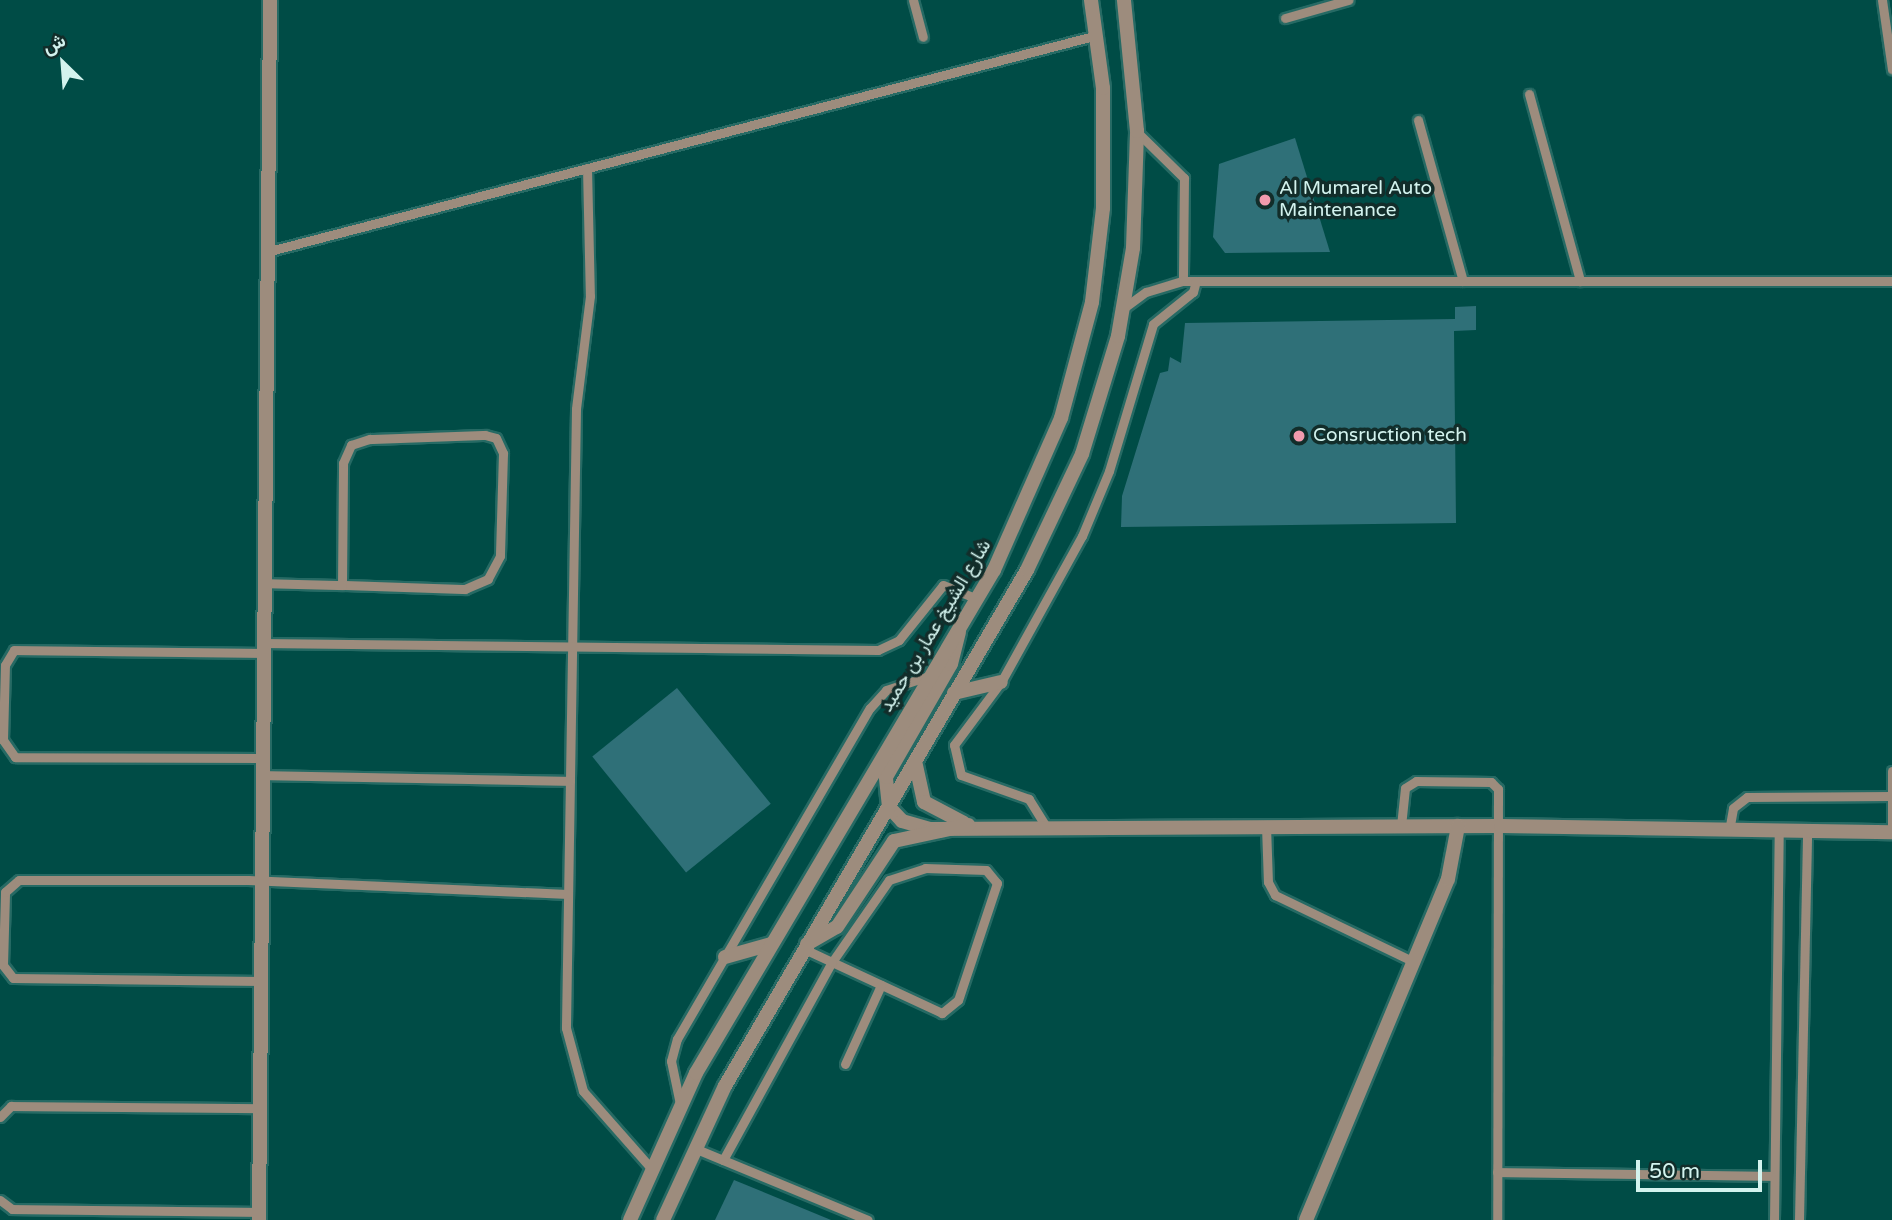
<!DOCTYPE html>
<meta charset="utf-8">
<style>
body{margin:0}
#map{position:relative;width:1892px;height:1220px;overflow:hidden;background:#004c46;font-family:"Varela Round",Vazirmatn,sans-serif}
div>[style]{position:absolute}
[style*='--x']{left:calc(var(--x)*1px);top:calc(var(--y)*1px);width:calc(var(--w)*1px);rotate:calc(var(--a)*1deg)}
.building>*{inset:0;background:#2f7078;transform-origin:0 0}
.roads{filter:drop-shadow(2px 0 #266a64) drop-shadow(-2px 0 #266a64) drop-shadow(0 2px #266a64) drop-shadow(0 -2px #266a64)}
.service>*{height:9px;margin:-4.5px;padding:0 4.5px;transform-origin:4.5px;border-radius:4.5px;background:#9d8c7d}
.minor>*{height:14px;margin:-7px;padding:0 7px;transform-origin:7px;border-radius:7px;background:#9d8c7d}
.tertiary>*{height:14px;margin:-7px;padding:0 7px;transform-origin:7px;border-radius:7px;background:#9d8c7d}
.dots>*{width:19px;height:19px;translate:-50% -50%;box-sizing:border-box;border:4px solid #122d2a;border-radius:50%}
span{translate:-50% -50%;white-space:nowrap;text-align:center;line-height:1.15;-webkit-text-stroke:7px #122d2a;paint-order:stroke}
.poi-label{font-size:19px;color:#d3f3ee}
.left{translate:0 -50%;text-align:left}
.street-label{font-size:19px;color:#d3f3ee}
.north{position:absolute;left:28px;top:28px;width:70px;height:70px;-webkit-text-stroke:5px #122d2a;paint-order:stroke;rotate:335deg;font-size:19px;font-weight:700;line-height:28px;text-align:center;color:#d3f3ee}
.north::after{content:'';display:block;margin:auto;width:24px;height:32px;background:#d3f3ee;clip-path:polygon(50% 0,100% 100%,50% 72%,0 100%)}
.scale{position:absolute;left:1636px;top:1160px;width:126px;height:32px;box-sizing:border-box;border:4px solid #d3f3ee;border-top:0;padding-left:9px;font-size:21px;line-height:24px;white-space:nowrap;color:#d3f3ee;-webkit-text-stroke:5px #122d2a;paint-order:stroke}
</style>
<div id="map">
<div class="building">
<i style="clip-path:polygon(1295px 138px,1330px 252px,1225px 253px,1213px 237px,1219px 164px)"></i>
<i style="clip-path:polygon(1476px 306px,1476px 330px,1454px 331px,1456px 523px,1121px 527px,1122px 496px,1160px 373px,1168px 371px,1170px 357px,1181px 363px,1185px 323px,1455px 319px,1455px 307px)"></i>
<i style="left:677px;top:688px;width:149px;height:109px;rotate:51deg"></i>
<i style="clip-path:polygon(734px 1180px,831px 1220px,715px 1220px)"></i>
</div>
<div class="roads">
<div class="service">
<i style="--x:913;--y:0;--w:38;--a:75"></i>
<i style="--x:1882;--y:0;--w:70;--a:81.8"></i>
<i style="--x:1285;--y:18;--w:66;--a:-15.9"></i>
<i style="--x:1529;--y:94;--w:194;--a:74.7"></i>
<i style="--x:1418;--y:120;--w:167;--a:74.4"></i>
<i style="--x:1137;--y:132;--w:66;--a:44.4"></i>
<i style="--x:1184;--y:178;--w:103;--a:90.6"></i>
<i style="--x:587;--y:168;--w:128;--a:88.7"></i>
<i style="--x:590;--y:296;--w:114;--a:97.1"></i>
<i style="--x:576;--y:409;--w:619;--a:90.93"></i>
<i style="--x:566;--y:1028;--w:65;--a:74.9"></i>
<i style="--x:583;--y:1091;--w:103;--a:48.6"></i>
<i style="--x:266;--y:252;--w:859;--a:-14.63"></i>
<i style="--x:1125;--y:307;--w:26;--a:-36"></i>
<i style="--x:1146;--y:292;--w:39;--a:-17"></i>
<i style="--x:1183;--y:281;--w:709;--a:0"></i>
<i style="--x:485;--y:435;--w:11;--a:15"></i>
<i style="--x:496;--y:438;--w:17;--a:65"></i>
<i style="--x:503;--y:453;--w:103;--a:91.7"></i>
<i style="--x:500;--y:556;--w:26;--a:118"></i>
<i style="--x:488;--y:579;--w:25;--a:157"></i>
<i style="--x:465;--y:589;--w:123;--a:-178.1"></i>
<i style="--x:342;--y:585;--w:122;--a:-89.5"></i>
<i style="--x:343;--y:463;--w:20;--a:-66"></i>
<i style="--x:351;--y:445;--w:20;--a:-18"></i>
<i style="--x:370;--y:439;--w:115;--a:-2"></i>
<i style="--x:263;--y:583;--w:79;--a:1.5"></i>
<i style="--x:262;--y:643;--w:616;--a:0.65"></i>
<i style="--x:878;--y:650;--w:23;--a:-25"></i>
<i style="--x:899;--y:640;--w:70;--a:-51.3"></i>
<i style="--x:943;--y:585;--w:37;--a:22"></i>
<i style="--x:262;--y:758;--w:247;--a:-179.8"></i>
<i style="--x:15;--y:757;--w:21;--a:-125"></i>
<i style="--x:3;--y:740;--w:75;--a:-88.5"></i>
<i style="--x:5;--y:665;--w:17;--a:-59"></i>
<i style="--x:14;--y:650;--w:248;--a:0.7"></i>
<i style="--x:262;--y:775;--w:308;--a:1.1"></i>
<i style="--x:1045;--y:825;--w:31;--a:-122"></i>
<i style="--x:1029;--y:799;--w:72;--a:-160.6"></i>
<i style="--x:961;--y:775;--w:31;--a:-103"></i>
<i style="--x:954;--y:745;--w:79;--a:-53.3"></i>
<i style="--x:1001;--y:682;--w:167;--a:-61"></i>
<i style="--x:1082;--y:536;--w:70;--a:-67.4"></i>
<i style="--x:1109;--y:471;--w:153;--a:-73.3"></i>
<i style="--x:1153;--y:324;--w:51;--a:-38.7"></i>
<i style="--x:1193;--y:292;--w:11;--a:-75"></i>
<i style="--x:1266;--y:826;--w:56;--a:88"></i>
<i style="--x:1268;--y:882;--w:15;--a:62"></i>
<i style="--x:1275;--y:895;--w:154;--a:25.7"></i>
<i style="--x:1401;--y:826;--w:38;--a:-84"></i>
<i style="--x:1405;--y:788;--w:13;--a:-32"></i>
<i style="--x:1416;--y:781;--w:75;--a:0.8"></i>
<i style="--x:1491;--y:782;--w:10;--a:45"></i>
<i style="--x:1498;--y:789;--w:431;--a:90.1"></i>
<i style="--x:1729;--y:831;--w:23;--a:-80"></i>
<i style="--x:1733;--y:808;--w:18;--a:-38"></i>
<i style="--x:1747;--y:797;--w:145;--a:-0.4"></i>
<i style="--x:1892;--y:832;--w:61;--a:-90"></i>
<i style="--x:925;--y:868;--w:61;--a:1.9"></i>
<i style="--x:986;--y:870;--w:17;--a:50"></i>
<i style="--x:997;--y:883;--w:123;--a:108.4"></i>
<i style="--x:958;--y:1000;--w:21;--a:141"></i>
<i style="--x:942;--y:1013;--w:121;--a:-155.1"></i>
<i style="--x:832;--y:962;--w:100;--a:-55.2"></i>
<i style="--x:889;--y:880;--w:38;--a:-18"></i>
<i style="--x:261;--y:981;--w:248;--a:-179.3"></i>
<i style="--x:13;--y:978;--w:16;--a:-128"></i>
<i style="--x:3;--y:965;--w:73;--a:-88.4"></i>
<i style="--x:5;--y:892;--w:18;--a:-41"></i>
<i style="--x:19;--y:880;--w:229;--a:0"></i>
<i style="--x:248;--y:880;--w:320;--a:2.5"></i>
<i style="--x:845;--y:1064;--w:87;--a:-65.5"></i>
<i style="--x:680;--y:1104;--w:44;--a:-101.8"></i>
<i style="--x:671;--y:1061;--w:23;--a:-75"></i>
<i style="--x:677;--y:1039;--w:383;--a:-59.8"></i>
<i style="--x:870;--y:708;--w:24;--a:-48"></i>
<i style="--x:886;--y:690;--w:45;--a:-18"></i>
<i style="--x:0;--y:1117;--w:16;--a:-45"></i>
<i style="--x:11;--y:1106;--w:249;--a:0.5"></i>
<i style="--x:694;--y:1148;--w:188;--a:22.5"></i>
<i style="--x:723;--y:1160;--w:226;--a:-61.2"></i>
<i style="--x:832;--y:962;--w:31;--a:-155"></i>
<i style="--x:1497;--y:1172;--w:277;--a:0.8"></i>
<i style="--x:0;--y:1200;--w:15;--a:37"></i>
<i style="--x:12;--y:1209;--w:247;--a:0.7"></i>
<i style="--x:1774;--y:1220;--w:389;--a:-89.3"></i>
<i style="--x:1799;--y:1220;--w:389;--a:-88.8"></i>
</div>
<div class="minor">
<i style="--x:915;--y:761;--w:42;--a:77.6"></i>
<i style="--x:924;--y:802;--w:45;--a:27.7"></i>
<i style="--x:889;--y:807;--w:19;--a:47"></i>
<i style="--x:902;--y:821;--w:29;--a:16"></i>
<i style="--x:930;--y:829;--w:571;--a:-0.3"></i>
<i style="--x:1501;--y:826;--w:391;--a:0.9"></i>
<i style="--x:259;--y:1220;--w:1220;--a:-89.48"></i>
<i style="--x:1306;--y:1220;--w:369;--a:-67.4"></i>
<i style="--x:1448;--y:879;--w:54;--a:-79.3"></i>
</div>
<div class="tertiary">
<i style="--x:954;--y:693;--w:48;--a:-13.2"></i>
<i style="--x:889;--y:807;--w:30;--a:-96"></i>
<i style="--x:886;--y:777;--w:130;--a:-60.1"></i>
<i style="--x:951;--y:664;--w:33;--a:-76"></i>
<i style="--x:807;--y:944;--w:34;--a:-30"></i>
<i style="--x:837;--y:927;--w:103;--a:-56.5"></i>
<i style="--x:894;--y:841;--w:76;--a:-12.2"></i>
<i style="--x:725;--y:957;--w:48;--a:-15.8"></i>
<i style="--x:630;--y:1220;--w:161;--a:-65.8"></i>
<i style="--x:696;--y:1073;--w:585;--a:-59.36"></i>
<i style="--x:994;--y:570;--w:166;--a:-66.2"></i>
<i style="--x:1061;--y:418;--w:120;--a:-75"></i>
<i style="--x:1092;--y:302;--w:95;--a:-83.3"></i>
<i style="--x:1103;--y:208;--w:120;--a:-90"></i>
<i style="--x:1103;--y:88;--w:89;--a:-97.8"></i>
<i style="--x:663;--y:1220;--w:148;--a:-65.2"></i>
<i style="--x:725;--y:1086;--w:598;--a:-59.66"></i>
<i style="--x:1027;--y:570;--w:128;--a:-64.6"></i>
<i style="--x:1082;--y:454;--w:123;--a:-73"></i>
<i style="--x:1118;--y:336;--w:89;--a:-80.3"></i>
<i style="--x:1133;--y:248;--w:117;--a:-88"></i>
<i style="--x:1137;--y:131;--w:132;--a:-95.7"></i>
</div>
</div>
<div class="dots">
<i style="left:1265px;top:200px;background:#f29aad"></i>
<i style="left:1299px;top:436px;background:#f29aad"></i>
</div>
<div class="poi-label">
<span class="left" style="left:1279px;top:200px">Al Mumarel Auto<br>Maintenance</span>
<span class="left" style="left:1313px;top:436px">Consruction tech</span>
</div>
<div class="street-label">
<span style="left:936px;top:626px;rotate:-59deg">شارع الشيخ عمار بن حميد</span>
</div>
<div class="north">ش</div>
<div class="scale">50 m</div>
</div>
